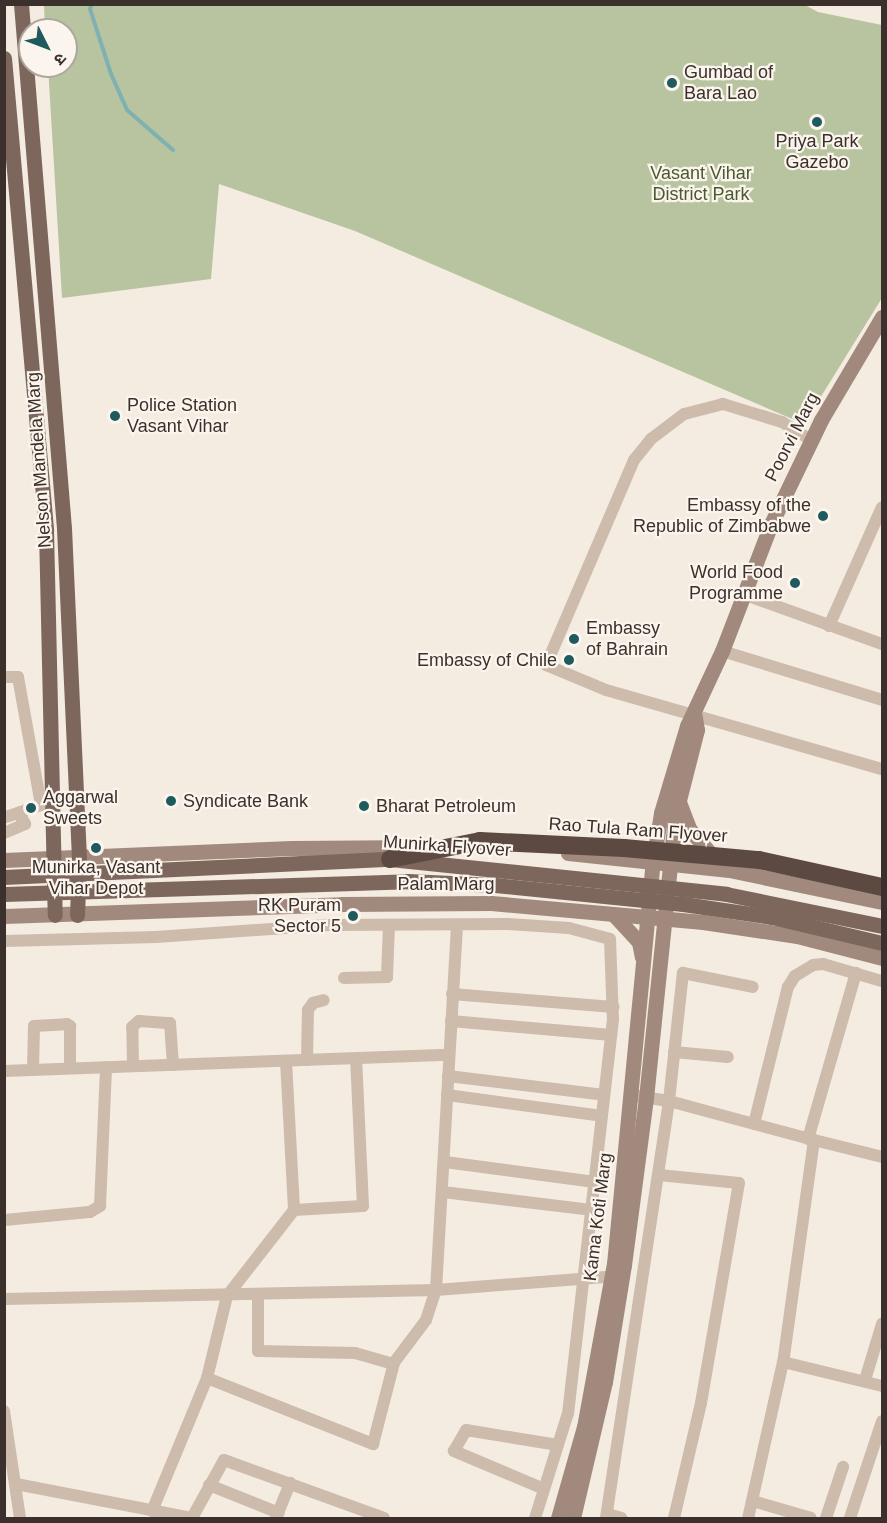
<!DOCTYPE html>
<meta charset="utf-8">
<style>
body{margin:0}
#map{position:relative;width:887px;height:1523px;overflow:hidden;background:#f4ebe1;font-family:Helvetica,"Noto Sans Devanagari",sans-serif}
div>[style]{position:absolute}
[style*='--x']{left:calc(var(--x)*1px);top:calc(var(--y)*1px);width:calc(var(--w)*1px);rotate:calc(var(--a)*1deg)}
.green>*{inset:0;background:#b8c4a0}
.stream>*{height:4px;margin:-2px;padding:0 2px;transform-origin:2px;border-radius:2px;background:#7fb0b2}
.street>*{height:12px;margin:-6px;padding:0 6px;transform-origin:6px;border-radius:6px;background:#cdbbac}
.secondary>*{height:15px;margin:-7.5px;padding:0 7.5px;transform-origin:7.5px;border-radius:7.5px;background:#a18a7d}
.primary>*{height:15px;margin:-7.5px;padding:0 7.5px;transform-origin:7.5px;border-radius:7.5px;background:#7d675c}
.primary-bridge>*{height:15px;margin:-7.5px;padding:0 7.5px;transform-origin:7.5px;border-radius:7.5px;background:#7d675c}
.highway-bridge>*{height:18px;margin:-9px;padding:0 9px;transform-origin:9px;border-radius:9px;background:#5c4a42}
.dots>*{width:16px;height:16px;translate:-50% -50%;box-sizing:border-box;border:3px solid #fbf5ee;border-radius:50%}
span{translate:-50% -50%;white-space:nowrap;text-align:center;line-height:1.15;-webkit-text-stroke:4.5px #fbf5ee;paint-order:stroke}
.poi-label{font-size:18px;color:#3b302b}
.left{translate:0 -50%;text-align:left}
.right{translate:-100% -50%;text-align:right}
.park-label{font-size:18px;color:#4a5a2e}
.street-label{font-size:18px;color:#3b302b}
.frame{position:absolute;inset:0;border:6px solid #3b302b;pointer-events:none}
.north{position:absolute;left:18px;top:18px;width:60px;height:60px;box-sizing:border-box;background:#fbf5ee;border:2px solid #aea6a0;border-radius:50%;rotate:132deg;font-size:16px;font-weight:700;line-height:24px;text-align:center;color:#3b302b}
.north::after{content:'';display:block;margin:auto;width:21px;height:27px;background:#1f5a5e;clip-path:polygon(50% 0,100% 100%,50% 72%,0 100%)}
</style>
<div id="map">
<div class="green">
<i style="clip-path:polygon(803px 4px,818px 12px,882px 25px,882px 298px,804px 424px,355px 231px,219px 184px,211px 279px,62px 298px,48px 66px,66px 66px,66px 30px,45px 30px,44px 5px)"></i>
</div>
<div class="stream">
<i style="--x:92;--y:4;--w:5;--a:112"></i>
<i style="--x:90;--y:9;--w:68;--a:72.1"></i>
<i style="--x:111;--y:74;--w:39;--a:66"></i>
<i style="--x:127;--y:110;--w:61;--a:41"></i>
</div>
<div class="street">
<i style="--x:811;--y:440;--w:34;--a:-148"></i>
<i style="--x:782;--y:422;--w:62;--a:-163"></i>
<i style="--x:723;--y:404;--w:40;--a:165.6"></i>
<i style="--x:684;--y:414;--w:41;--a:142.9"></i>
<i style="--x:651;--y:439;--w:27;--a:129"></i>
<i style="--x:634;--y:460;--w:223;--a:113.2"></i>
<i style="--x:546;--y:665;--w:65;--a:22.6"></i>
<i style="--x:606;--y:690;--w:287;--a:16"></i>
<i style="--x:743;--y:594;--w:148;--a:19.8"></i>
<i style="--x:829;--y:626;--w:130;--a:-66"></i>
<i style="--x:722;--y:651;--w:167;--a:17"></i>
<i style="--x:4;--y:677;--w:14;--a:0"></i>
<i style="--x:18;--y:677;--w:130;--a:79.8"></i>
<i style="--x:41;--y:805;--w:39;--a:161"></i>
<i style="--x:4;--y:833;--w:23;--a:-23"></i>
<i style="--x:25;--y:824;--w:13;--a:-119"></i>
<i style="--x:4;--y:941;--w:152;--a:-1.5"></i>
<i style="--x:156;--y:937;--w:172;--a:-4"></i>
<i style="--x:328;--y:925;--w:179;--a:-0.3"></i>
<i style="--x:507;--y:924;--w:62;--a:3.7"></i>
<i style="--x:569;--y:928;--w:42;--a:15"></i>
<i style="--x:610;--y:939;--w:80;--a:87.9"></i>
<i style="--x:613;--y:1019;--w:397;--a:96.5"></i>
<i style="--x:568;--y:1413;--w:110;--a:107.4"></i>
<i style="--x:344;--y:978;--w:43;--a:-1.3"></i>
<i style="--x:387;--y:977;--w:51;--a:-87.8"></i>
<i style="--x:452;--y:994;--w:162;--a:4.6"></i>
<i style="--x:451;--y:1021;--w:161;--a:5"></i>
<i style="--x:674;--y:1052;--w:54;--a:5.3"></i>
<i style="--x:307;--y:1060;--w:50;--a:-88.9"></i>
<i style="--x:308;--y:1010;--w:9;--a:-54"></i>
<i style="--x:313;--y:1003;--w:11;--a:-15"></i>
<i style="--x:286;--y:1061;--w:149;--a:86.9"></i>
<i style="--x:294;--y:1210;--w:109;--a:127.9"></i>
<i style="--x:227;--y:1296;--w:84;--a:103.7"></i>
<i style="--x:207;--y:1378;--w:179;--a:21.7"></i>
<i style="--x:373;--y:1444;--w:84;--a:-75.5"></i>
<i style="--x:133;--y:1066;--w:39;--a:-91"></i>
<i style="--x:132;--y:1027;--w:9;--a:-41"></i>
<i style="--x:139;--y:1021;--w:31;--a:4"></i>
<i style="--x:170;--y:1023;--w:42;--a:85.9"></i>
<i style="--x:33;--y:1070;--w:44;--a:-88.7"></i>
<i style="--x:34;--y:1026;--w:33;--a:-3"></i>
<i style="--x:67;--y:1024;--w:4;--a:34"></i>
<i style="--x:70;--y:1026;--w:42;--a:90"></i>
<i style="--x:4;--y:1071;--w:445;--a:-2.1"></i>
<i style="--x:448;--y:1076;--w:157;--a:6.9"></i>
<i style="--x:447;--y:1095;--w:156;--a:7.7"></i>
<i style="--x:637;--y:1096;--w:32;--a:9"></i>
<i style="--x:669;--y:1101;--w:150;--a:15.1"></i>
<i style="--x:814;--y:1140;--w:224;--a:97.9"></i>
<i style="--x:783;--y:1362;--w:160;--a:102.6"></i>
<i style="--x:754;--y:1124;--w:141;--a:-76.1"></i>
<i style="--x:788;--y:987;--w:13;--a:-58"></i>
<i style="--x:795;--y:976;--w:21;--a:-31"></i>
<i style="--x:813;--y:965;--w:10;--a:-6"></i>
<i style="--x:823;--y:964;--w:61;--a:16.1"></i>
<i style="--x:808;--y:1139;--w:173;--a:-73.9"></i>
<i style="--x:814;--y:1140;--w:70;--a:14"></i>
<i style="--x:445;--y:1162;--w:151;--a:7.6"></i>
<i style="--x:659;--y:1175;--w:80;--a:5.7"></i>
<i style="--x:739;--y:1183;--w:223;--a:99.8"></i>
<i style="--x:701;--y:1403;--w:118;--a:103.2"></i>
<i style="--x:443;--y:1192;--w:149;--a:6.9"></i>
<i style="--x:294;--y:1210;--w:69;--a:-3.3"></i>
<i style="--x:363;--y:1206;--w:147;--a:-92.7"></i>
<i style="--x:4;--y:1220;--w:86;--a:-5.3"></i>
<i style="--x:90;--y:1212;--w:12;--a:-31"></i>
<i style="--x:100;--y:1206;--w:139;--a:-87.5"></i>
<i style="--x:258;--y:1295;--w:56;--a:90"></i>
<i style="--x:258;--y:1351;--w:97;--a:1.2"></i>
<i style="--x:355;--y:1353;--w:40;--a:16"></i>
<i style="--x:393;--y:1364;--w:55;--a:-53.1"></i>
<i style="--x:426;--y:1320;--w:32;--a:-72"></i>
<i style="--x:436;--y:1290;--w:366;--a:-86.7"></i>
<i style="--x:4;--y:1299;--w:432;--a:-1.2"></i>
<i style="--x:436;--y:1290;--w:183;--a:-4.4"></i>
<i style="--x:783;--y:1362;--w:102;--a:13.6"></i>
<i style="--x:865;--y:1380;--w:59;--a:-73.1"></i>
<i style="--x:4;--y:1411;--w:108;--a:81.5"></i>
<i style="--x:16;--y:1484;--w:180;--a:10.9"></i>
<i style="--x:209;--y:1485;--w:75;--a:21.8"></i>
<i style="--x:544;--y:1489;--w:98;--a:-157.1"></i>
<i style="--x:454;--y:1451;--w:24;--a:-60"></i>
<i style="--x:466;--y:1430;--w:93;--a:9.3"></i>
<i style="--x:753;--y:1501;--w:60;--a:16.3"></i>
<i style="--x:152;--y:1511;--w:144;--a:-67.5"></i>
<i style="--x:608;--y:1514;--w:14;--a:17"></i>
<i style="--x:192;--y:1518;--w:66;--a:-61.1"></i>
<i style="--x:224;--y:1460;--w:170;--a:19.9"></i>
<i style="--x:276;--y:1518;--w:38;--a:-68"></i>
<i style="--x:606;--y:1518;--w:422;--a:-81.4"></i>
<i style="--x:669;--y:1101;--w:129;--a:-83.8"></i>
<i style="--x:683;--y:973;--w:71;--a:11.3"></i>
<i style="--x:826;--y:1518;--w:54;--a:-71.6"></i>
<i style="--x:850;--y:1518;--w:102;--a:-71.7"></i>
</div>
<div class="secondary">
<i style="--x:679;--y:802;--w:30;--a:69"></i>
<i style="--x:690;--y:830;--w:38;--a:49"></i>
<i style="--x:568;--y:853;--w:162;--a:6"></i>
<i style="--x:729;--y:870;--w:156;--a:11.8"></i>
<i style="--x:4;--y:860;--w:288;--a:-2.4"></i>
<i style="--x:292;--y:848;--w:132;--a:-0.4"></i>
<i style="--x:613;--y:914;--w:38;--a:47"></i>
<i style="--x:639;--y:942;--w:15;--a:79"></i>
<i style="--x:4;--y:916;--w:338;--a:-2"></i>
<i style="--x:342;--y:904;--w:149;--a:-0.4"></i>
<i style="--x:491;--y:903;--w:213;--a:5.1"></i>
<i style="--x:703;--y:922;--w:95;--a:8.5"></i>
<i style="--x:797;--y:936;--w:88;--a:14.5"></i>
<i style="--x:558;--y:1518;--w:95;--a:-74.1"></i>
<i style="--x:584;--y:1427;--w:166;--a:-79.6"></i>
<i style="--x:614;--y:1264;--w:405;--a:-84.5"></i>
<i style="--x:653;--y:861;--w:49;--a:-80.5"></i>
<i style="--x:661;--y:813;--w:91;--a:-73.4"></i>
<i style="--x:687;--y:726;--w:83;--a:-65"></i>
<i style="--x:722;--y:651;--w:136;--a:-68.9"></i>
<i style="--x:771;--y:524;--w:115;--a:-64.3"></i>
<i style="--x:821;--y:420;--w:120;--a:-59.4"></i>
<i style="--x:573;--y:1518;--w:140;--a:-76.8"></i>
<i style="--x:605;--y:1382;--w:119;--a:-80.8"></i>
<i style="--x:624;--y:1265;--w:168;--a:-82.5"></i>
<i style="--x:646;--y:1098;--w:283;--a:-84.1"></i>
<i style="--x:675;--y:816;--w:89;--a:-75.7"></i>
<i style="--x:697;--y:730;--w:13;--a:-99"></i>
</div>
<div class="primary">
<i style="--x:21;--y:4;--w:526;--a:85.31"></i>
<i style="--x:64;--y:528;--w:331;--a:87.4"></i>
<i style="--x:79;--y:859;--w:56;--a:92"></i>
<i style="--x:4;--y:58;--w:474;--a:84.9"></i>
<i style="--x:46;--y:530;--w:385;--a:88.7"></i>
</div>
<div class="primary-bridge">
<i style="--x:4;--y:877;--w:386;--a:-2.7"></i>
<i style="--x:390;--y:859;--w:338;--a:5.9"></i>
<i style="--x:726;--y:894;--w:159;--a:11.6"></i>
<i style="--x:4;--y:894;--w:404;--a:-1.8"></i>
<i style="--x:408;--y:881;--w:87;--a:2.6"></i>
<i style="--x:495;--y:885;--w:189;--a:5.8"></i>
<i style="--x:683;--y:904;--w:90;--a:8.3"></i>
<i style="--x:772;--y:917;--w:113;--a:13.3"></i>
</div>
<div class="highway-bridge">
<i style="--x:390;--y:859;--w:92;--a:-11.3"></i>
<i style="--x:480;--y:841;--w:144;--a:2.8"></i>
<i style="--x:624;--y:848;--w:136;--a:5.1"></i>
<i style="--x:759;--y:860;--w:126;--a:12.4"></i>
</div>
<div class="dots">
<i style="left:672px;top:83px;background:#1f5a5e"></i>
<i style="left:817px;top:122px;background:#1f5a5e"></i>
<i style="left:115px;top:416px;background:#1f5a5e"></i>
<i style="left:823px;top:516px;background:#1f5a5e"></i>
<i style="left:795px;top:583px;background:#1f5a5e"></i>
<i style="left:574px;top:639px;background:#1f5a5e"></i>
<i style="left:569px;top:660px;background:#1f5a5e"></i>
<i style="left:171px;top:801px;background:#1f5a5e"></i>
<i style="left:364px;top:806px;background:#1f5a5e"></i>
<i style="left:31px;top:808px;background:#1f5a5e"></i>
<i style="left:96px;top:848px;background:#1f5a5e"></i>
<i style="left:353px;top:916px;background:#1f5a5e"></i>
</div>
<div class="poi-label">
<span class="left" style="left:684px;top:83px">Gumbad of<br>Bara Lao</span>
<span style="left:817px;top:152px">Priya Park<br>Gazebo</span>
<span class="left" style="left:127px;top:416px">Police Station<br>Vasant Vihar</span>
<span class="right" style="left:811px;top:516px">Embassy of the<br>Republic of Zimbabwe</span>
<span class="right" style="left:783px;top:583px">World Food<br>Programme</span>
<span class="left" style="left:586px;top:639px">Embassy<br>of Bahrain</span>
<span class="right" style="left:557px;top:660px">Embassy of Chile</span>
<span class="left" style="left:43px;top:808px">Aggarwal<br>Sweets</span>
<span class="left" style="left:183px;top:801px">Syndicate Bank</span>
<span class="left" style="left:376px;top:806px">Bharat Petroleum</span>
<span style="left:96px;top:878px">Munirka, Vasant<br>Vihar Depot</span>
<span class="right" style="left:341px;top:916px">RK Puram<br>Sector 5</span>
</div>
<div class="park-label">
<span style="left:701px;top:184px">Vasant Vihar<br>District Park</span>
</div>
<div class="street-label">
<span style="left:792px;top:437px;rotate:-63deg">Poorvi Marg</span>
<span style="left:39px;top:460px;rotate:-94deg">Nelson Mandela Marg</span>
<span style="left:638px;top:830px;rotate:4deg">Rao Tula Ram Flyover</span>
<span style="left:447px;top:846px;rotate:4deg">Munirka Flyover</span>
<span style="left:446px;top:884px">Palam Marg</span>
<span style="left:598px;top:1217px;rotate:-83deg">Kama Koti Marg</span>
</div>
<div class="frame"></div>
<div class="north">उ</div>
</div>
